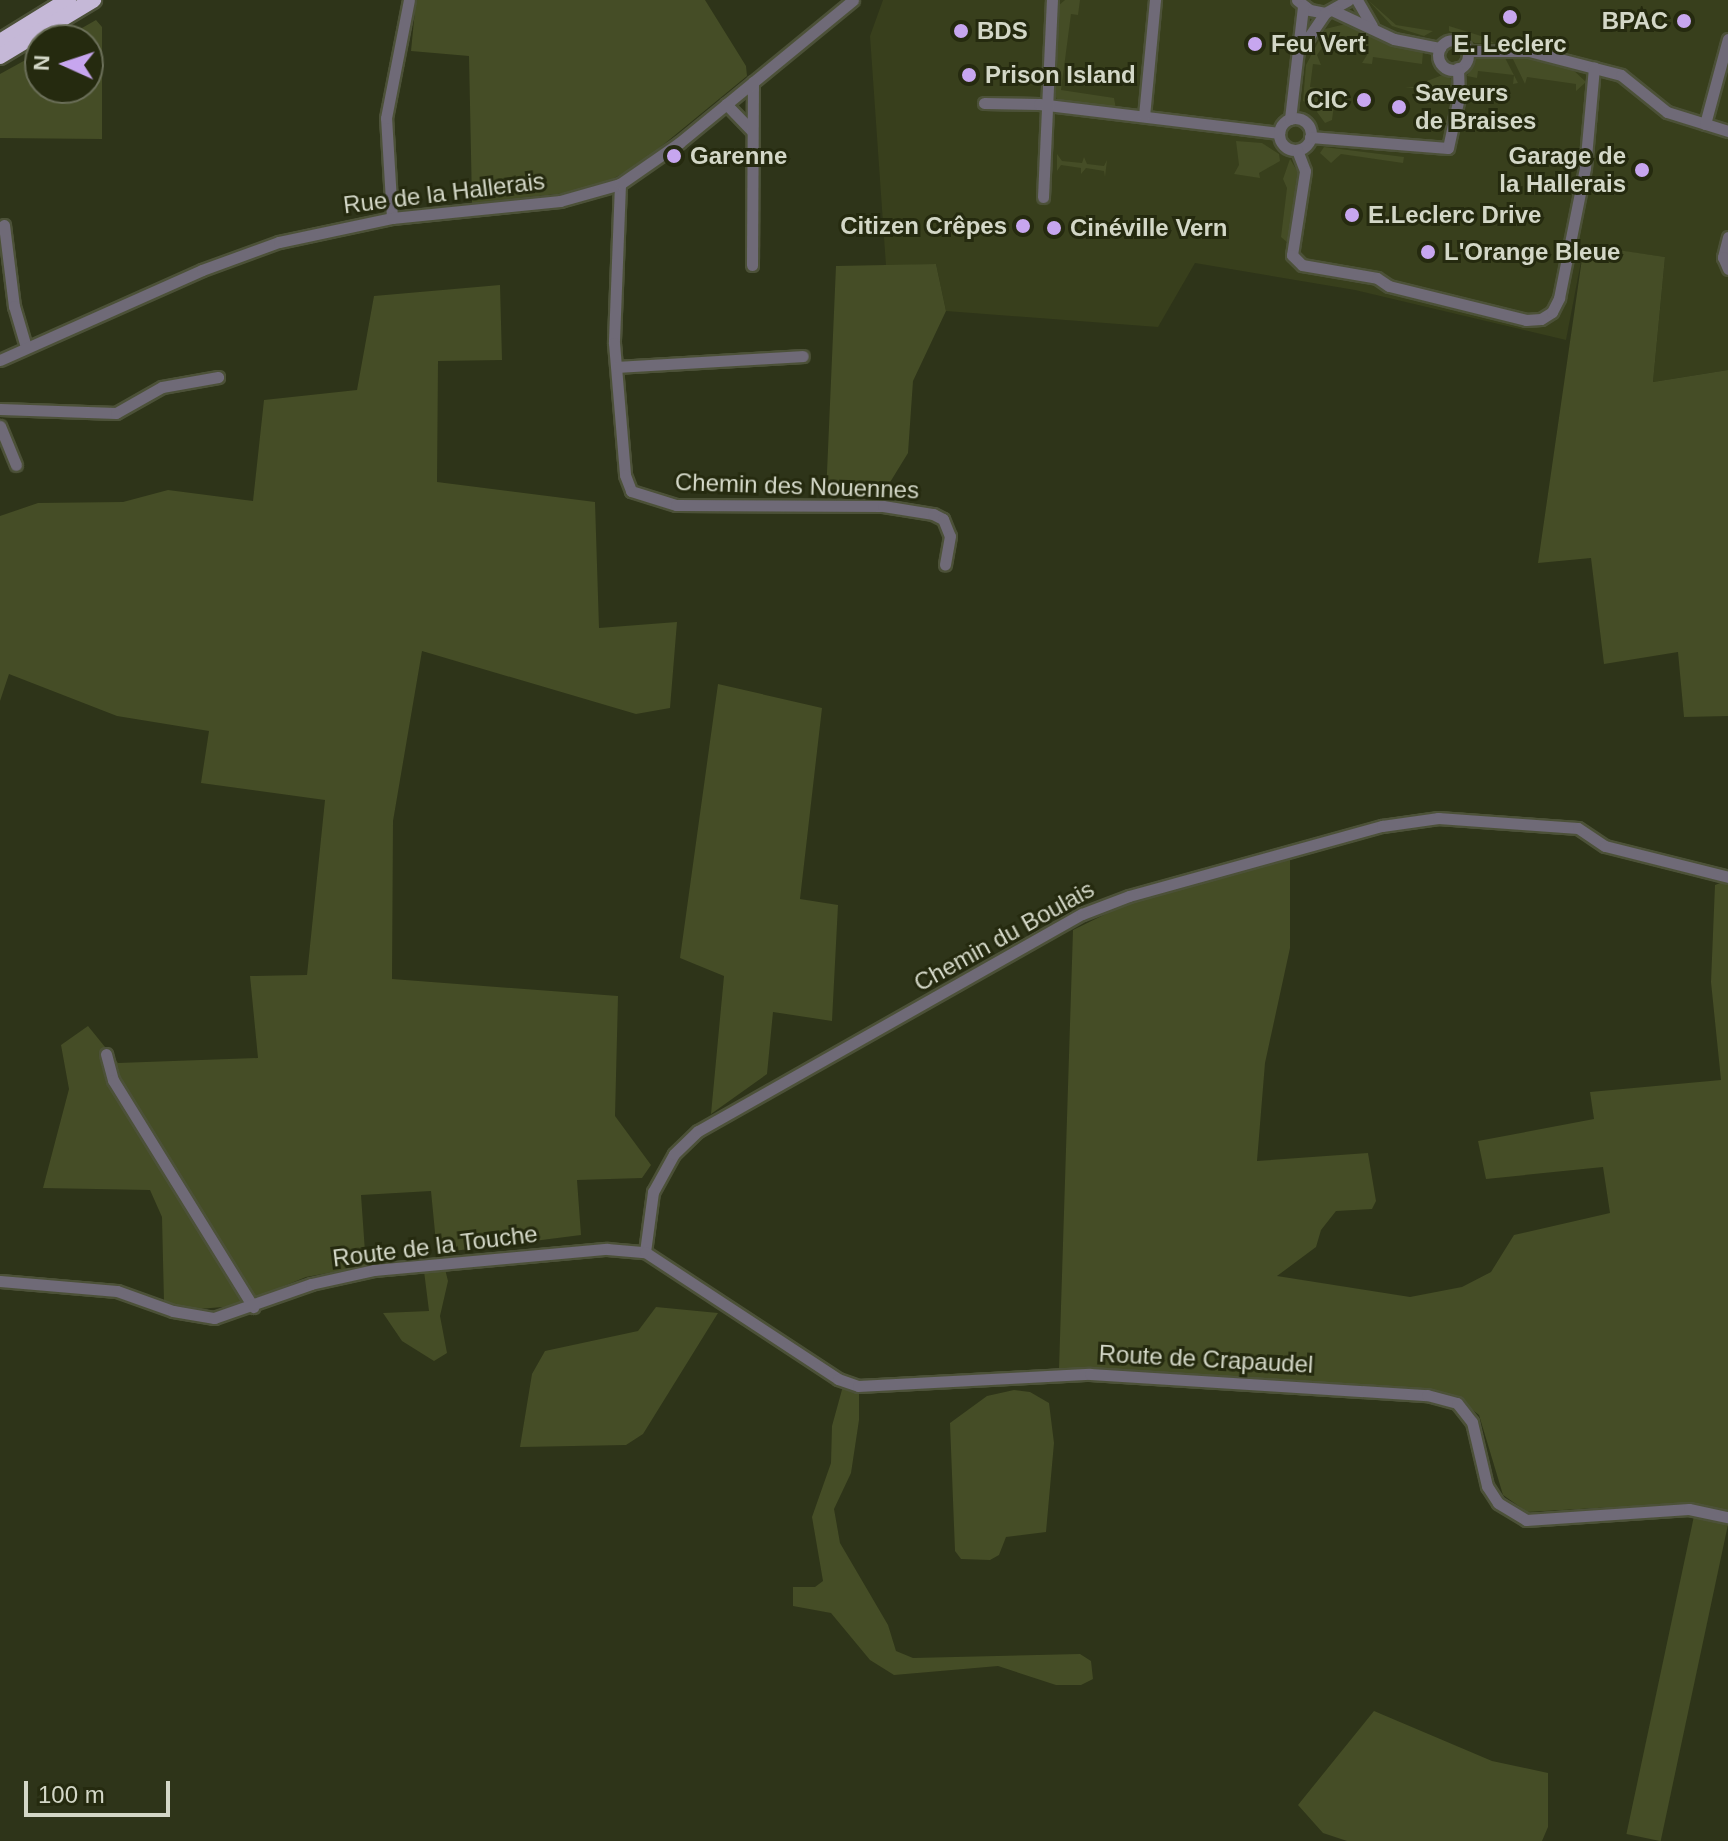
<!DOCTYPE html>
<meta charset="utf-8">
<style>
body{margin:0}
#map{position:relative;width:1728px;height:1841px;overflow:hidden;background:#2e3419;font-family:Arial,sans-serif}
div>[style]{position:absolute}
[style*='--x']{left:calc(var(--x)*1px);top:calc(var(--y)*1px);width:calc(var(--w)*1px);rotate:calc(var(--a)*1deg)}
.built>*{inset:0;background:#383f1c}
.green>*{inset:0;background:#454d26;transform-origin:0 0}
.roads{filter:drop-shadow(2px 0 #4c5138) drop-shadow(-2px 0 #4c5138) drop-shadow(0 2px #4c5138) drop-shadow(0 -2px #4c5138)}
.minor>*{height:11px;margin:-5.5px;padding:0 5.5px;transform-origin:5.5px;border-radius:5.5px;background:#6f6a77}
.minor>.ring{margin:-5.5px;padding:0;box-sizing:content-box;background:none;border:11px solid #6f6a77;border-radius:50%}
.highway>*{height:16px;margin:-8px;padding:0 8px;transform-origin:8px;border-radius:8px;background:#c5b8d7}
.dots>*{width:22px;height:22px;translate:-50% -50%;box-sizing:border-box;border:4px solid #252a0f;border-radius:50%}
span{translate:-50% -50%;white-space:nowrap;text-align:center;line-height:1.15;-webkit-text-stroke:6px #252a0f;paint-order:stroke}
.poi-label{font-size:24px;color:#d3d7c7;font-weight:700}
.right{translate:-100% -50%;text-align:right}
.left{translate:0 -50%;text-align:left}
.street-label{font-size:24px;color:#d3d7c7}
.north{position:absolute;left:24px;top:24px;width:80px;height:80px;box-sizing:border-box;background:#252a0f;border:2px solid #6b6f59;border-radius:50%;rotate:273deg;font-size:22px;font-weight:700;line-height:32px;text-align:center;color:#d3d7c7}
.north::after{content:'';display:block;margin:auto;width:28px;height:36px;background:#c7a6ef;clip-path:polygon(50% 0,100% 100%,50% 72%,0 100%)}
.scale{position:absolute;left:24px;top:1781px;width:146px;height:36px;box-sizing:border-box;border:4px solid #d3d7c7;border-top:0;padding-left:10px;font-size:24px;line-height:28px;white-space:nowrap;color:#d3d7c7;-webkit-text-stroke:6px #252a0f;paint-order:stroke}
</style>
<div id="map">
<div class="built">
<i style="clip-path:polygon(883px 0,1728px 0,1728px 370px,1653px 382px,1665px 257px,1584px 246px,1566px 340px,1355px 290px,1195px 263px,1158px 327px,946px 311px,936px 264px,886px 266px,870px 36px)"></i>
</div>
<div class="green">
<i style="clip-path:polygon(416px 0,705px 0,746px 66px,747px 76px,641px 163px,611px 180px,567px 193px,472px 203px,469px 56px,411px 51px)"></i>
<i style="clip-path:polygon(1065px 0,1080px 0,1078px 15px,1071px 14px,1061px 90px,1114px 98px,1116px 109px,1059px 101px,1054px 95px,1058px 6px)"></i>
<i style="clip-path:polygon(1368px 0,1396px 25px,1433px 31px,1424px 36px,1392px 26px)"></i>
<i style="clip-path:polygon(96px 20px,102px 27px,102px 139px,0 138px,0 74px,40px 52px,40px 88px,88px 88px,88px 40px,61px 40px)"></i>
<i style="clip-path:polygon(1354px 22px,1423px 52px,1422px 64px,1373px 57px,1372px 64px,1362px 63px,1367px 55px,1354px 40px,1326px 42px,1317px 55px,1321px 65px,1313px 64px,1310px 87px,1336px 91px,1332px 120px,1325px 123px,1317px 112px,1319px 107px,1303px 101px,1306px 65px,1325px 29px)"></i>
<i style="clip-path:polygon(1449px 26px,1481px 36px,1494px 43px,1475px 43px,1449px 31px)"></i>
<i style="clip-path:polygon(1502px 52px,1518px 83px,1513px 84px,1514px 75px,1478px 71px,1477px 78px,1467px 76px,1476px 56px)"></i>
<i style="clip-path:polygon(1510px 53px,1571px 68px,1586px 82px,1576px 91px,1576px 84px,1527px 77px,1525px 84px)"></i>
<i style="clip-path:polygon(1445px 74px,1454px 81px,1455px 94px,1405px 87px,1425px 87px,1427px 81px)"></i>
<i style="clip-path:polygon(1236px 141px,1262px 143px,1279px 154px,1280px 161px,1259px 173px,1260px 178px,1234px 174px,1239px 165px)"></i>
<i style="clip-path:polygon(1324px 147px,1404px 157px,1403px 163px,1341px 154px,1331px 163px,1320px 153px)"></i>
<i style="clip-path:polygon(1057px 154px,1062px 161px,1082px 163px,1084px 157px,1087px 164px,1104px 166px,1107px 160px,1105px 177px,1104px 171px,1086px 168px,1081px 174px,1081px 168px,1061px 165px,1057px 171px)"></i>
<i style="clip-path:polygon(1290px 159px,1299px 174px,1289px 244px,1281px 237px,1287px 188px,1283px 179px)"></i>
<i style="clip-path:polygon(1584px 245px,1665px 257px,1653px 382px,1728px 370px,1728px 716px,1684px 717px,1678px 652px,1604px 664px,1591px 558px,1538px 563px)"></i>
<i style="clip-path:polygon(936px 264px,946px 311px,913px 381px,908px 453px,881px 497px,826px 495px,836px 266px)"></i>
<i style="clip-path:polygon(500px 285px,502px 360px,438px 361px,437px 482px,595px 502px,599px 628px,677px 622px,670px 708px,636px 714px,422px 651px,393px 821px,392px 979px,618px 996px,615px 1116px,651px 1165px,642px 1178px,577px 1180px,581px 1235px,437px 1253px,431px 1191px,361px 1195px,366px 1266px,306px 1277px,235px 1306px,187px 1310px,164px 1302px,162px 1217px,150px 1190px,43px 1188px,69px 1089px,61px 1045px,88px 1026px,118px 1063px,258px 1058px,250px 976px,307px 975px,325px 800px,201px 783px,209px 731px,117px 716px,9px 674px,0 701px,0 516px,38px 503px,123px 502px,168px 490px,253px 501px,264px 400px,357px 390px,374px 296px)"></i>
<i style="clip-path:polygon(718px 684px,822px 708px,800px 899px,838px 905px,832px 1021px,773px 1012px,767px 1074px,711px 1114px,724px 976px,680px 958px)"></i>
<i style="clip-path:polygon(1290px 859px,1290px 948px,1265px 1063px,1257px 1161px,1368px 1153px,1376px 1201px,1372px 1209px,1336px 1211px,1321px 1230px,1316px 1247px,1277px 1276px,1410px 1297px,1462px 1287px,1491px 1272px,1514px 1235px,1610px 1213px,1603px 1167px,1486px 1179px,1478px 1141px,1594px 1119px,1590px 1092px,1721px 1080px,1711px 982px,1715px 885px,1728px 880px,1728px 1511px,1685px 1503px,1527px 1512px,1503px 1495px,1479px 1415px,1456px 1397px,1435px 1391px,1059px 1369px,1073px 930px,1126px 904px)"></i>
<i style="clip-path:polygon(445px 1269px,448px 1281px,440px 1316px,447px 1353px,434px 1361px,402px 1341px,383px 1313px,429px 1311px,424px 1271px)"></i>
<i style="clip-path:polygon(656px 1307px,718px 1313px,643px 1434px,626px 1445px,520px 1447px,532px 1374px,545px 1351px,638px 1331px)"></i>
<i style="clip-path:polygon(843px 1386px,859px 1389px,859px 1420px,851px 1473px,834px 1509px,840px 1543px,888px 1625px,896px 1651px,913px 1658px,1080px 1654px,1091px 1661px,1093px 1679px,1081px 1685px,1056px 1685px,998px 1666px,894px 1675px,870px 1660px,831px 1613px,793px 1606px,793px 1587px,815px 1587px,823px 1581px,812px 1517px,831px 1463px,832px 1426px)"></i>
<i style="clip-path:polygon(1014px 1390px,1030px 1392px,1049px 1403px,1054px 1443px,1046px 1532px,1006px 1537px,999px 1555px,990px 1560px,961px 1559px,955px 1551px,950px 1423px,987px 1396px)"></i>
<i style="left:1694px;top:1516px;width:35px;height:325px;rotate:12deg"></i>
<i style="clip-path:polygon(1374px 1711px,1492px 1761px,1548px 1773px,1548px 1827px,1542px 1841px,1347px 1841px,1323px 1833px,1298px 1805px)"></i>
</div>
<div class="roads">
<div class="minor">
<i style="--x:1297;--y:0;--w:16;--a:38"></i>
<i style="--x:1310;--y:10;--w:15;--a:11"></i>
<i style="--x:1325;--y:13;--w:26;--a:-29"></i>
<i style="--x:1357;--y:0;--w:30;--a:60"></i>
<i style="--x:1334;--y:11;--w:66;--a:25"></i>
<i style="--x:1394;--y:39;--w:47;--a:11.1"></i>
<i class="ring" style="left:1438px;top:40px;width:19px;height:19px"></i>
<i style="--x:1302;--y:47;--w:41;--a:-55.9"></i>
<i style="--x:1467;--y:51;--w:62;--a:0"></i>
<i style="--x:1529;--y:51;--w:95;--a:14.6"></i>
<i style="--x:1621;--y:75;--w:59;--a:38.8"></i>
<i style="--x:1667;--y:112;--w:64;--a:17.3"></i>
<i style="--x:984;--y:103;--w:55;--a:1"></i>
<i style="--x:1039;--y:104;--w:242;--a:6.9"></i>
<i style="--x:726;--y:104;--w:37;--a:46"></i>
<i style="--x:1144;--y:116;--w:117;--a:-84.6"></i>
<i class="ring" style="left:1279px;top:118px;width:21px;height:21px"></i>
<i style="--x:1290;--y:119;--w:114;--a:-83.4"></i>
<i style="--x:1705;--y:124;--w:88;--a:-74.9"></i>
<i style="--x:1310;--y:137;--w:138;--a:4.6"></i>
<i style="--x:1448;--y:148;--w:52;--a:-77.8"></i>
<i style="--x:1459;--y:97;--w:29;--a:-92"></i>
<i style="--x:1297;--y:150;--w:22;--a:69"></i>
<i style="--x:1305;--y:171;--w:85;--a:98.8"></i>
<i style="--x:1292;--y:255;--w:14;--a:45"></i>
<i style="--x:1302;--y:265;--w:76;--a:9.8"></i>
<i style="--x:1377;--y:278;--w:14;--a:34"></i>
<i style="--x:1389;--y:286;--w:141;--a:13.9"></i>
<i style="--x:1526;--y:320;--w:15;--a:-4"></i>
<i style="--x:1541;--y:319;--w:13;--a:-32"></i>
<i style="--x:1552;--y:312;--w:16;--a:-63"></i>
<i style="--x:1559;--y:298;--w:133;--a:-78.7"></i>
<i style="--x:1585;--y:168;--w:101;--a:-84.9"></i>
<i style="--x:620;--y:184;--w:159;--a:92.2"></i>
<i style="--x:614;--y:343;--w:132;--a:85.2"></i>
<i style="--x:625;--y:475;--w:17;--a:69"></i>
<i style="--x:631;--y:491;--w:47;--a:17.3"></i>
<i style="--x:676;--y:505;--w:207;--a:0.3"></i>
<i style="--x:883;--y:506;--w:51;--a:9.1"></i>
<i style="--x:933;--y:514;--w:11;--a:27"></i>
<i style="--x:943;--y:519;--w:18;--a:68"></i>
<i style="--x:950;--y:536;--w:29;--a:100"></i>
<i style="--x:1043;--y:197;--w:197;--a:-87.4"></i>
<i style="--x:392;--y:218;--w:100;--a:-93.4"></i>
<i style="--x:386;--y:118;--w:120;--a:-79"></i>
<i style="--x:4;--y:225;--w:82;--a:83"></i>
<i style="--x:14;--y:306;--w:43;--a:73.7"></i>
<i style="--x:1728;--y:237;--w:21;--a:104"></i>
<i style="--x:1723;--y:257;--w:13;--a:67"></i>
<i style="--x:752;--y:265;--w:183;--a:-89.7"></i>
<i style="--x:0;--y:360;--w:221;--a:-24"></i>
<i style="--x:202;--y:270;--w:82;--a:-20"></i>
<i style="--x:279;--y:242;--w:116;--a:-12"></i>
<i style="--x:392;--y:218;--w:169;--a:-5.8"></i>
<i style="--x:560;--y:201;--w:62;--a:-15.8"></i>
<i style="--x:620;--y:184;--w:72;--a:-34.8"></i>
<i style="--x:679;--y:143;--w:225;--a:-39.4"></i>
<i style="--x:617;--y:367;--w:186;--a:-3.4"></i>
<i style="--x:0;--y:409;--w:116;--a:2"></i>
<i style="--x:116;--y:413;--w:53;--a:-29.5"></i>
<i style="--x:162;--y:387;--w:57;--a:-10.1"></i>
<i style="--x:0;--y:426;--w:42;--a:67.7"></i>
<i style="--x:106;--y:1054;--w:27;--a:75"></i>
<i style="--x:113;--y:1080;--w:267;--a:58.3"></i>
<i style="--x:645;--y:1252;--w:61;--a:-82.4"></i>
<i style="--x:653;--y:1192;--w:43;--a:-61.1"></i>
<i style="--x:674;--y:1154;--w:33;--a:-44"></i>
<i style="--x:698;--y:1131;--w:441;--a:-29.5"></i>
<i style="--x:1082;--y:914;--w:50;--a:-21"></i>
<i style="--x:1129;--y:896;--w:263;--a:-15.5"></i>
<i style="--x:1382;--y:826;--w:57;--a:-8.1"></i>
<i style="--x:1438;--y:818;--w:140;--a:4.1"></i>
<i style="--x:1578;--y:828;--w:32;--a:34"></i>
<i style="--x:1605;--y:846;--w:127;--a:14.1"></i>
<i style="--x:0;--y:1281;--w:117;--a:4.9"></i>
<i style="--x:117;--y:1291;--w:59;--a:19.7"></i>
<i style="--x:173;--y:1311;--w:42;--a:9.7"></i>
<i style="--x:214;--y:1318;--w:103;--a:-19.3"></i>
<i style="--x:311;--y:1284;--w:65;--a:-12.5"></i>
<i style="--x:374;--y:1270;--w:234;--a:-5.2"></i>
<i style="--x:607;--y:1249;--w:38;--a:5"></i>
<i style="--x:645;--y:1252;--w:231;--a:33.3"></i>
<i style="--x:838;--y:1379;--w:21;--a:19"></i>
<i style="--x:858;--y:1386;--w:232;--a:-3"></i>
<i style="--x:1090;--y:1374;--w:338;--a:3.6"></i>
<i style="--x:1427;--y:1395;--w:31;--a:15"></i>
<i style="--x:1457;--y:1403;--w:24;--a:52"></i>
<i style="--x:1472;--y:1422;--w:66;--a:76.8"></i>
<i style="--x:1487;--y:1486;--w:20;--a:57"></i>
<i style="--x:1498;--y:1503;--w:33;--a:31"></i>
<i style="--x:1526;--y:1520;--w:163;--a:-3.9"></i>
<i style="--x:1689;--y:1509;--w:40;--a:12"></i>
</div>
<div class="highway">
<i style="--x:0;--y:42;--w:80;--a:-31.7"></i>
<i style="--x:0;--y:56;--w:109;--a:-31.1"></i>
</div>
</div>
<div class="dots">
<i style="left:1510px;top:17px;background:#c7a6ef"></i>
<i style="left:1684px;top:21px;background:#c7a6ef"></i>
<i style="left:961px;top:31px;background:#c7a6ef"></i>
<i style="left:1255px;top:44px;background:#c7a6ef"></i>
<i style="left:969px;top:75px;background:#c7a6ef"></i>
<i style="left:1364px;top:100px;background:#c7a6ef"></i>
<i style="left:1399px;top:107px;background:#c7a6ef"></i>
<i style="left:674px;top:156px;background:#c7a6ef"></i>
<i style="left:1642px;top:170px;background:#c7a6ef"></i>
<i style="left:1352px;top:215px;background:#c7a6ef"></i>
<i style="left:1023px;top:226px;background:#c7a6ef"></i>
<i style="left:1054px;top:228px;background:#c7a6ef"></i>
<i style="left:1428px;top:252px;background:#c7a6ef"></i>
</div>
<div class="poi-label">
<span class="right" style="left:1668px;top:21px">BPAC</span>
<span class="left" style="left:977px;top:31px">BDS</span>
<span class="left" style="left:1271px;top:44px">Feu Vert</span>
<span style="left:1510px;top:44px">E. Leclerc</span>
<span class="left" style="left:985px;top:75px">Prison Island</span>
<span class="left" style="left:1415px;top:107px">Saveurs<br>de Braises</span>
<span class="right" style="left:1348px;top:100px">CIC</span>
<span class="left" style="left:690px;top:156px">Garenne</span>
<span class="right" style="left:1626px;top:170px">Garage de<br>la Hallerais</span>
<span class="left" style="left:1368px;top:215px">E.Leclerc Drive</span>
<span class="right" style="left:1007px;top:226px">Citizen Crêpes</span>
<span class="left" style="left:1070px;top:228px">Cinéville Vern</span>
<span class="left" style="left:1444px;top:252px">L'Orange Bleue</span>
</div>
<div class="street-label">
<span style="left:444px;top:193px;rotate:-7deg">Rue de la Hallerais</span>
<span style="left:797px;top:486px;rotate:2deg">Chemin des Nouennes</span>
<span style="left:1004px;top:936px;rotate:-29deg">Chemin du Boulais</span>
<span style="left:435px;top:1246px;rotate:-7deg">Route de la Touche</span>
<span style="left:1206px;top:1359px;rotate:3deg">Route de Crapaudel</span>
</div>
<div class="north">N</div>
<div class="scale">100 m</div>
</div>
